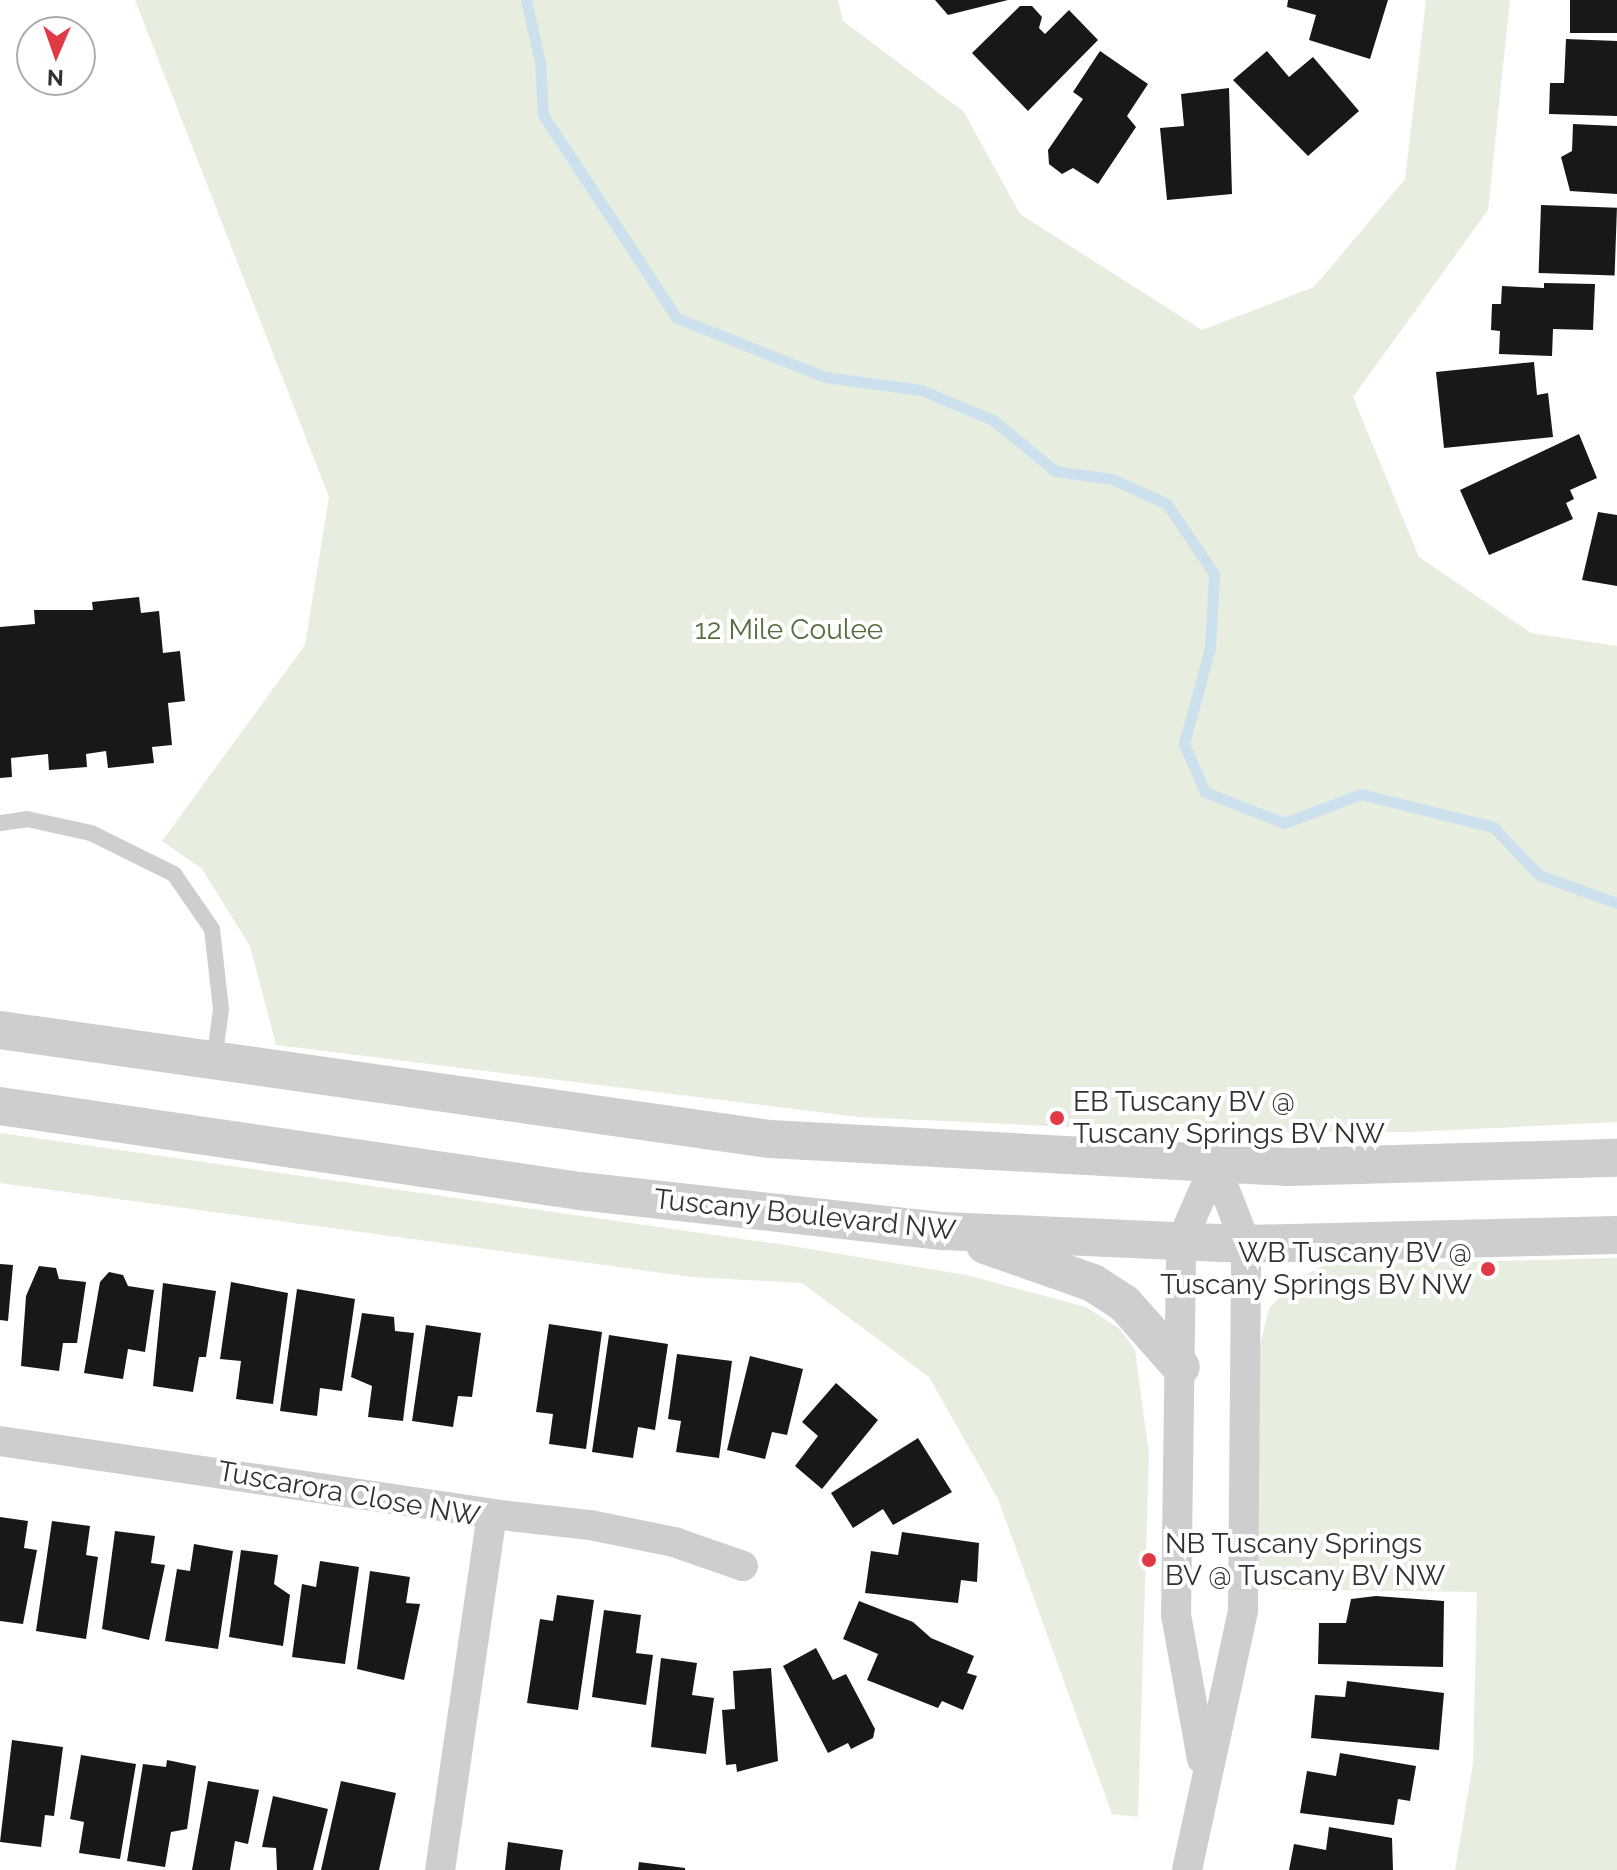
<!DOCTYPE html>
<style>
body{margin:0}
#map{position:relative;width:1617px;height:1870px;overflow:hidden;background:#fff;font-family:Raleway,sans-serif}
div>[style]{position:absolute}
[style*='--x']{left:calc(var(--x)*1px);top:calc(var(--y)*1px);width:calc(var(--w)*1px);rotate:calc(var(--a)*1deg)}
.green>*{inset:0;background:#e7eee0}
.stream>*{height:11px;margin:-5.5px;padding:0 5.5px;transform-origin:5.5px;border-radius:5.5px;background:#cde0ed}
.building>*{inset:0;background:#181818;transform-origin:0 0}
.service>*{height:16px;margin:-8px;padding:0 8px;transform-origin:8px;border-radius:8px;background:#cecece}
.minor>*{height:30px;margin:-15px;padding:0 15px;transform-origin:15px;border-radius:15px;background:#cecece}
.tertiary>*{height:38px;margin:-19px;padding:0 19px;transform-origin:19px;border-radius:19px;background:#cecece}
.dots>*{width:22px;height:22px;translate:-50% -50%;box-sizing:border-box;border:4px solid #fff;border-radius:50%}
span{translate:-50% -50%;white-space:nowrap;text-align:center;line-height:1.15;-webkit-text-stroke:8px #fff;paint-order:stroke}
.park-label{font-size:28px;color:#556d3f}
.poi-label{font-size:28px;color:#313131}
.left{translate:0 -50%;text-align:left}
.right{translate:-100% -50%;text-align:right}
.street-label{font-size:28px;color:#313131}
.north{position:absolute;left:16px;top:16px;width:80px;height:80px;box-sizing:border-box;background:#fff;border:2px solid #adadad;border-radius:50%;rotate:182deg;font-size:22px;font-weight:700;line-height:32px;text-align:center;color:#313131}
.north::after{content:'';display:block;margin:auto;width:28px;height:36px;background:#e23946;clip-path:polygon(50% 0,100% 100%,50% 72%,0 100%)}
</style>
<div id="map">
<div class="green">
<i style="clip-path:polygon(135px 0,838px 0,843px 21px,964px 112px,1020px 214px,1202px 330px,1314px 287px,1405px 179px,1426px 0,1510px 0,1488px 210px,1353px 397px,1419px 557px,1531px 633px,1617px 646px,1617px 1122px,1411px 1132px,1176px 1132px,858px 1117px,276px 1045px,250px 946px,202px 869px,162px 841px,305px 645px,329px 497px)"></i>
<i style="clip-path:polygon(0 1133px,792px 1246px,966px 1275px,1086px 1307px,1120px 1329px,1135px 1350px,1149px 1454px,1138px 1817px,1112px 1814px,998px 1499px,929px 1377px,802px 1283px,692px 1277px,0 1183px)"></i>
<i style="clip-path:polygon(1617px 1258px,1617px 1870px,1455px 1870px,1473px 1763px,1477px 1592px,1258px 1589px,1260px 1345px,1269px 1308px,1299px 1278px,1325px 1265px)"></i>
</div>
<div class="stream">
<i style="--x:526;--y:0;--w:64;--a:77.3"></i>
<i style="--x:540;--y:62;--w:53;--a:86.8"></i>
<i style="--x:543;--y:115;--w:243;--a:56.6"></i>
<i style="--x:677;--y:318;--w:159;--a:21.7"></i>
<i style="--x:825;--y:377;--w:97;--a:7.7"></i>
<i style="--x:921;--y:390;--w:78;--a:22.6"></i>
<i style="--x:993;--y:420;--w:80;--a:39.4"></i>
<i style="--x:1055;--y:471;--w:58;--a:8"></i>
<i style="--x:1112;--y:479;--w:60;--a:24.4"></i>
<i style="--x:1167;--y:504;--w:84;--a:56.1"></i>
<i style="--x:1214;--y:574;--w:74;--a:93.1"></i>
<i style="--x:1210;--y:648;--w:99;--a:105.2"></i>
<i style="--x:1184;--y:744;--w:52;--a:66.4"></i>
<i style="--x:1205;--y:792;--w:85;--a:21.4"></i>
<i style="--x:1284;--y:823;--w:82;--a:-20.6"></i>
<i style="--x:1361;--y:794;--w:136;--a:14"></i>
<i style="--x:1493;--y:827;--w:66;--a:46.2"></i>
<i style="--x:1539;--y:875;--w:83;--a:19.7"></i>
</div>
<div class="building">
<i style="clip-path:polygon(935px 0,1008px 0,948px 15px)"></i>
<i style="clip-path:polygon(1288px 0,1388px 0,1370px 59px,1309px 40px,1316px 15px,1287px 7px)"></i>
<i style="left:1570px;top:0;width:47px;height:33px"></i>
<i style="clip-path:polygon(1020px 6px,1032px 6px,1042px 17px,1039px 28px,1045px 34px,1069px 10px,1098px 40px,1028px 111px,972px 53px)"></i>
<i style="clip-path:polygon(1566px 39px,1617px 41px,1617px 116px,1549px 114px,1550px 83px,1564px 83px)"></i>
<i style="clip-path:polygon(1100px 51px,1148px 84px,1127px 116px,1136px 127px,1098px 184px,1073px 168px,1062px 174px,1049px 164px,1048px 150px,1083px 99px,1073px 92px)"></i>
<i style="clip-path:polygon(1267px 51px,1289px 77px,1313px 57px,1359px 111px,1308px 156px,1233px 80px)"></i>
<i style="clip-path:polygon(1229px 88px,1232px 194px,1167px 200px,1160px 128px,1184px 126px,1181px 94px)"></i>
<i style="clip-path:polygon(1573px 124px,1617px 126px,1617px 194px,1570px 191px,1561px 157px,1572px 151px)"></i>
<i style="left:1541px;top:205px;width:76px;height:68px;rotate:2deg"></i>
<i style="clip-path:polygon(1544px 283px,1595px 284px,1593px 330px,1553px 329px,1552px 356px,1499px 354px,1500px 331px,1491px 330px,1492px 304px,1501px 304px,1502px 286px,1544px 288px)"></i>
<i style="clip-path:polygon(1534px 362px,1537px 395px,1548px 393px,1553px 437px,1444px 448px,1436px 372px)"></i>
<i style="clip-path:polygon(1579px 434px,1597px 478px,1570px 490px,1574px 499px,1566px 503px,1573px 519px,1489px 555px,1460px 490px)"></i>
<i style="clip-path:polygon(1598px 512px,1617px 515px,1617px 586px,1582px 580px)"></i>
<i style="clip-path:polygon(139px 597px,141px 613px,159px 611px,163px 653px,180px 651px,185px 701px,168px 703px,172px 745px,152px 747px,154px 763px,108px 768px,106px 751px,86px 754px,87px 767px,49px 770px,48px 754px,11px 758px,12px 777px,0 778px,0 627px,35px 624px,34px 610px,93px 610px,92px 602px)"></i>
<i style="clip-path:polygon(0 1264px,13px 1265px,8px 1321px,0 1320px)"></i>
<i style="clip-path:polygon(39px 1266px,56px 1268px,59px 1279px,86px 1282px,77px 1343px,63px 1343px,59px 1371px,21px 1366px,26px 1296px)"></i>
<i style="clip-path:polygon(109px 1272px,123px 1275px,128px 1286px,154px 1290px,145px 1352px,128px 1349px,123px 1379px,84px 1373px,100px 1282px)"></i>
<i style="clip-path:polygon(231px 1282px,288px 1293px,273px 1404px,236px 1399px,241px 1361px,220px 1359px)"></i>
<i style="clip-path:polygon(163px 1283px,216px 1291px,206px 1357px,199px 1357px,193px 1392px,153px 1386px)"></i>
<i style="clip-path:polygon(297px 1289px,355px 1299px,342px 1391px,320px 1388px,317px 1416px,280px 1411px)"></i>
<i style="clip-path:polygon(362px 1313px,394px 1317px,395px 1331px,414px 1333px,403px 1421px,368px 1417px,372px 1386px,351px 1377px)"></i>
<i style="clip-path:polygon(549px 1324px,602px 1332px,586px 1449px,549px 1444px,553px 1414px,536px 1412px)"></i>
<i style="clip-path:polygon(426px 1325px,481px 1333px,472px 1397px,458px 1396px,453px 1427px,412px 1421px)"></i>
<i style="clip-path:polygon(609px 1335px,668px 1344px,655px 1430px,638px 1427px,633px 1458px,592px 1452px)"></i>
<i style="clip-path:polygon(677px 1354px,732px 1361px,719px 1458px,676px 1452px,681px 1421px,668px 1419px)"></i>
<i style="clip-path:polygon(750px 1356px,803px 1369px,787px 1435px,772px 1432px,765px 1459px,727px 1450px)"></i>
<i style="clip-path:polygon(836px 1383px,878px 1420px,822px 1489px,795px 1466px,818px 1436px,802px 1422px)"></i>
<i style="clip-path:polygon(918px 1438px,952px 1492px,893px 1525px,883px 1509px,853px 1528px,831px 1493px)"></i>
<i style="clip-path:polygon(0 1517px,28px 1521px,24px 1548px,37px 1550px,23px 1624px,0 1621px)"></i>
<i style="clip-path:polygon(52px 1521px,90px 1526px,86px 1555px,98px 1557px,86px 1639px,36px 1631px)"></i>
<i style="clip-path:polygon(115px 1531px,155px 1536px,151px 1563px,165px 1565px,149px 1640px,102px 1629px)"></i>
<i style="clip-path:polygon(902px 1532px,979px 1543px,977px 1582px,961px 1580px,958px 1603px,865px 1593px,871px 1551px,898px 1555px)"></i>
<i style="clip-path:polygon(194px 1544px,233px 1551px,218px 1649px,165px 1641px,177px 1569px,190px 1571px)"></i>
<i style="clip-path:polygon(241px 1550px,278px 1555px,274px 1584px,290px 1595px,283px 1646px,229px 1637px)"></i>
<i style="clip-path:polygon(320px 1561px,359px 1567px,345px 1664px,292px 1657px,302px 1584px,316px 1587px)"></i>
<i style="clip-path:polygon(370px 1571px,410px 1577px,406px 1603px,420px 1604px,404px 1680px,357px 1669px)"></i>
<i style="clip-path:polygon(557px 1595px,594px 1600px,578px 1710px,527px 1703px,540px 1619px,553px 1621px)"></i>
<i style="clip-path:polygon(1376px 1596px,1444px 1601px,1443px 1667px,1318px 1664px,1319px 1623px,1346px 1623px,1351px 1599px)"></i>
<i style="clip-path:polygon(859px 1601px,913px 1622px,931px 1638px,974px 1656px,967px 1673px,977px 1676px,963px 1710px,942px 1701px,938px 1708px,867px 1680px,878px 1654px,843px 1639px)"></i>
<i style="clip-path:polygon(604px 1610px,641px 1615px,636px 1653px,653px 1655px,646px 1705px,592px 1697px)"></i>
<i style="clip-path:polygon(816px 1648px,833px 1680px,846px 1674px,875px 1729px,873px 1738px,851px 1749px,848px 1743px,828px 1753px,783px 1666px)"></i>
<i style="clip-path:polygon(661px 1658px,697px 1663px,692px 1695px,714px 1698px,706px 1754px,651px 1747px)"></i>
<i style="clip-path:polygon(771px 1668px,778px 1761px,737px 1772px,736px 1764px,726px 1765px,722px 1710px,735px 1709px,733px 1671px)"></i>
<i style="clip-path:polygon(1347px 1681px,1444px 1693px,1439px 1750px,1311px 1738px,1315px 1695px,1345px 1697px)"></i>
<i style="clip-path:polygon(12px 1740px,63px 1747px,54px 1816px,45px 1815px,41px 1847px,0 1842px)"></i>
<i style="clip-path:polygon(1340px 1753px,1416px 1766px,1410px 1801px,1398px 1799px,1394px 1825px,1300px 1813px,1307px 1771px,1336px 1776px)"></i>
<i style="clip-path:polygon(81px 1755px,136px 1764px,120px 1859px,79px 1853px,84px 1822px,70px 1819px)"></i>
<i style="clip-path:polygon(167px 1760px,196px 1766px,187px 1829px,171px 1832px,165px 1867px,127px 1861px,143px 1764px,166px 1767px)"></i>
<i style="clip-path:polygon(208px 1781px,259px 1790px,248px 1844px,235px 1841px,230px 1870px,192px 1870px)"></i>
<i style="clip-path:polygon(341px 1781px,396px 1793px,379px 1870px,321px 1870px)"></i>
<i style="clip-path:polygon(273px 1796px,328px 1809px,313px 1870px,277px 1870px,276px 1848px,262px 1847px)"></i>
<i style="clip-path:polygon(1329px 1827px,1392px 1838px,1393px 1870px,1289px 1870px,1294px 1844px,1326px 1850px)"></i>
<i style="clip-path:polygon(508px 1842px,563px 1850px,560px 1870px,505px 1870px)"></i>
<i style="clip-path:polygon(639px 1862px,685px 1868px,685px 1870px,638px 1870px)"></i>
</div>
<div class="service">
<i style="--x:0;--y:823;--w:27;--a:-8"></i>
<i style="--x:27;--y:819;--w:66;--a:12.3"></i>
<i style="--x:91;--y:833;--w:93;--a:26.3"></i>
<i style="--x:174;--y:874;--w:67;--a:55.4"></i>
<i style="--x:212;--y:929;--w:81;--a:83.6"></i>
<i style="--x:221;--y:1009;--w:53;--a:97.5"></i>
</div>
<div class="minor">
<i style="--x:0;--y:1441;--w:497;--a:8.4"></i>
<i style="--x:492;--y:1514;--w:360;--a:98.3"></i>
<i style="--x:492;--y:1514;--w:99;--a:6.4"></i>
<i style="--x:590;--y:1525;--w:86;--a:11.4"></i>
<i style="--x:674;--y:1542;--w:73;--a:19.2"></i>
<i style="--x:1202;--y:1759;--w:146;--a:-100.2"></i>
<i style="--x:1176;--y:1615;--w:373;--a:-89.2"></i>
<i style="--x:1181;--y:1242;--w:84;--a:-66.2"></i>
<i style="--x:1187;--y:1870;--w:266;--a:-77.8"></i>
<i style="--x:1243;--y:1610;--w:366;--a:-89.5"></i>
<i style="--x:1246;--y:1244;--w:85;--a:-111.4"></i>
</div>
<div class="tertiary">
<i style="--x:0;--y:1030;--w:778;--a:8.06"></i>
<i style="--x:770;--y:1139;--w:519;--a:3.09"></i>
<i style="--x:1288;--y:1167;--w:329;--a:-1.6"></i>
<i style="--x:0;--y:1106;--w:586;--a:8.34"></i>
<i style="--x:580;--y:1191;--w:367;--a:6.3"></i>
<i style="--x:945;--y:1231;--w:301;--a:2.5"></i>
<i style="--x:1246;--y:1244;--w:371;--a:-1.4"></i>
<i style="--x:985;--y:1245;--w:114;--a:19.4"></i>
<i style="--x:1093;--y:1283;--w:38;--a:33"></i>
<i style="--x:1125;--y:1304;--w:84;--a:48.4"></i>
</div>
<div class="dots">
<i style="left:1057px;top:1118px;background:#e23946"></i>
<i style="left:1488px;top:1269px;background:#e23946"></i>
<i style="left:1149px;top:1560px;background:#e23946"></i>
</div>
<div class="park-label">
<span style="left:789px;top:630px">12 Mile Coulee</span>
</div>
<div class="poi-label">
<span class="left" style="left:1073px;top:1118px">EB Tuscany BV @<br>Tuscany Springs BV NW</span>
<span class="right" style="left:1472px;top:1269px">WB Tuscany BV @<br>Tuscany Springs BV NW</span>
<span class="left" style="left:1165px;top:1560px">NB Tuscany Springs<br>BV @ Tuscany BV NW</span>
</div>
<div class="street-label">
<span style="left:805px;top:1215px;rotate:6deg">Tuscany Boulevard NW</span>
<span style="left:349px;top:1494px;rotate:10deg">Tuscarora Close NW</span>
</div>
<div class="north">N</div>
</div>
